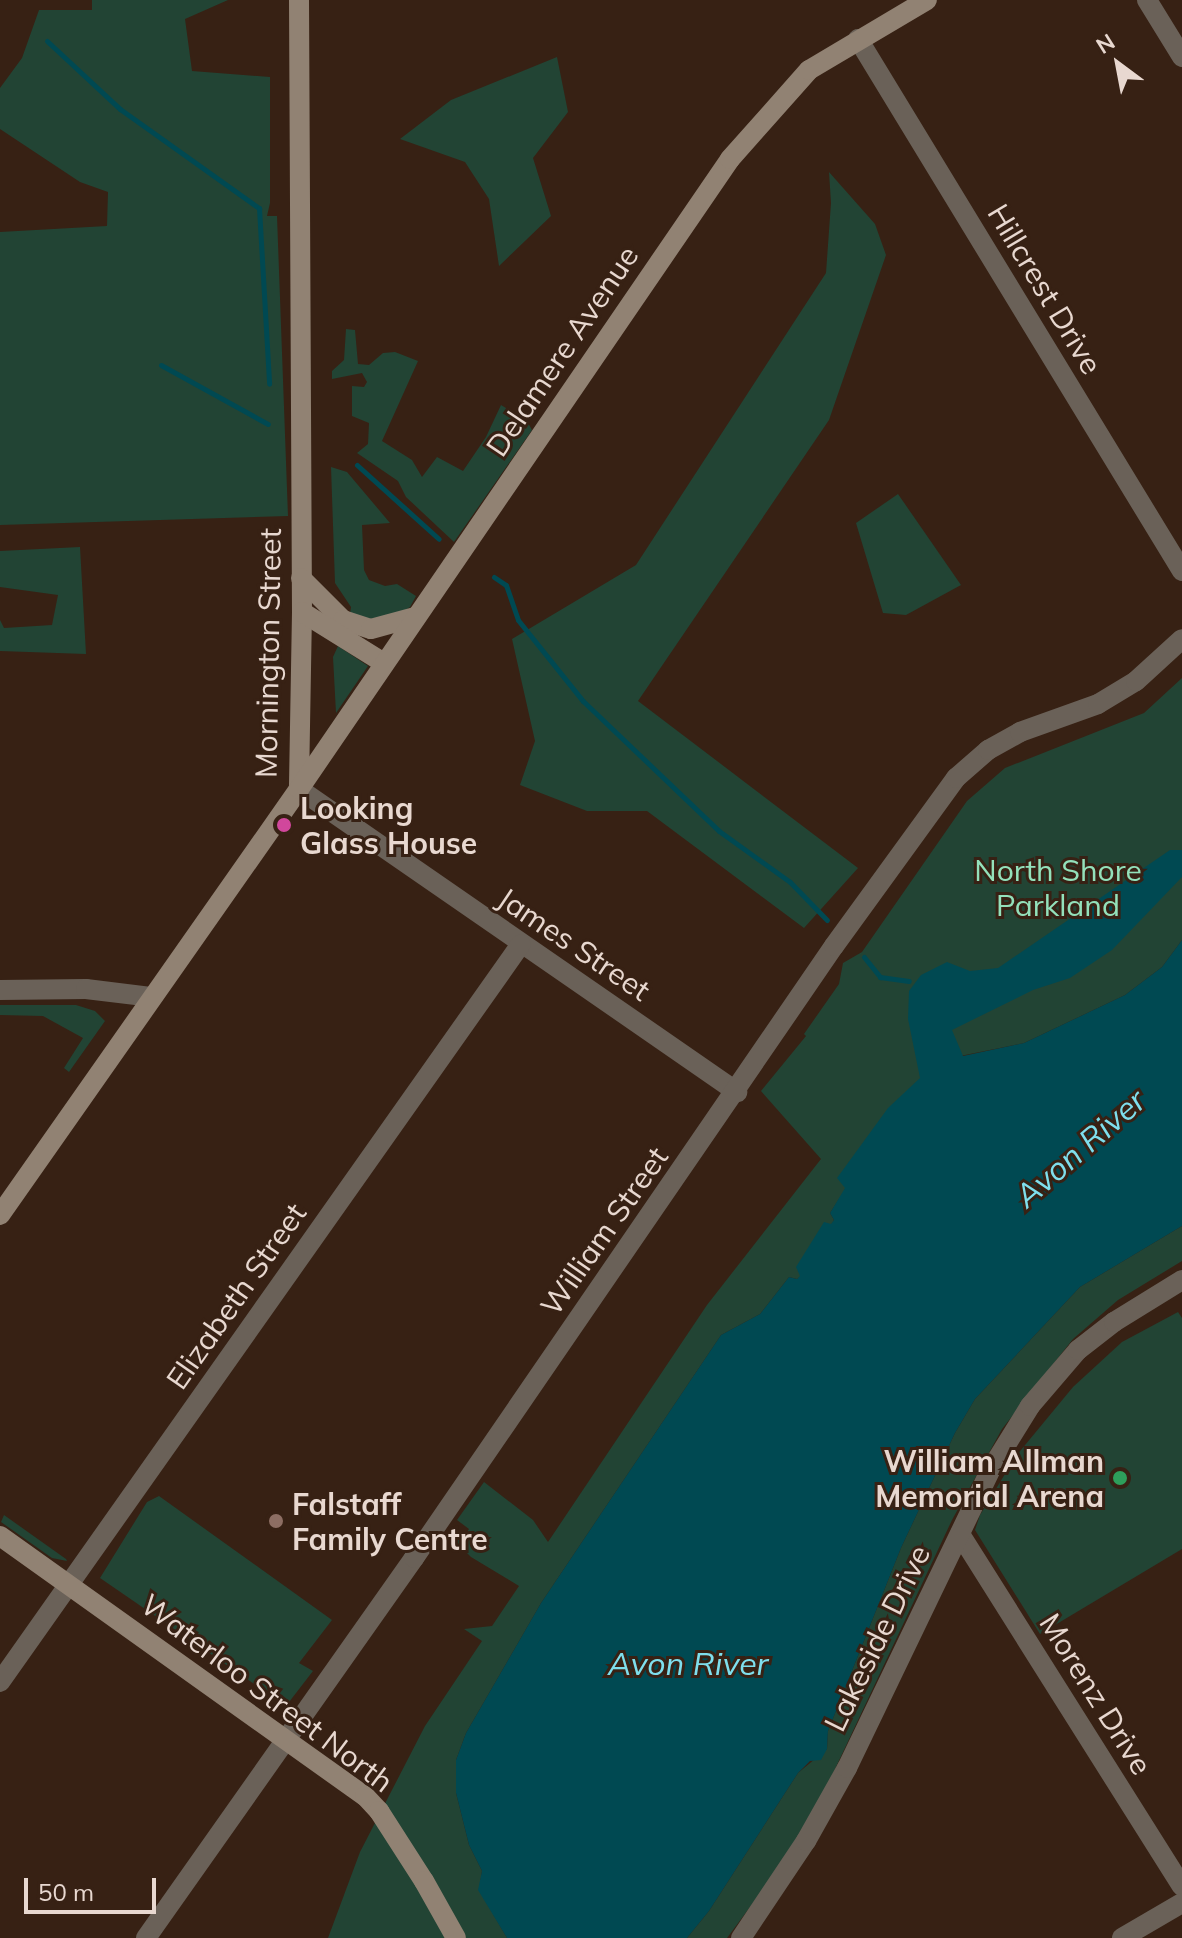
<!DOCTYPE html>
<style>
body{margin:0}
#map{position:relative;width:1182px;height:1938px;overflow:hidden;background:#372114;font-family:Mulish,sans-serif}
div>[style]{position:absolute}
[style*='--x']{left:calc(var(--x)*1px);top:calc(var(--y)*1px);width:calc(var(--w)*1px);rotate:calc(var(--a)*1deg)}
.green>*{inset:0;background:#224434}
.water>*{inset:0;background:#004952}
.stream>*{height:5px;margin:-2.5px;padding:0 2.5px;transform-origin:2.5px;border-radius:2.5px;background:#004952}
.street>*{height:20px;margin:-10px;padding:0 10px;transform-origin:10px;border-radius:10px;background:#6a6158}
.secondary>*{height:20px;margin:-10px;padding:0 10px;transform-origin:10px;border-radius:10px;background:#918273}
.dots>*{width:22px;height:22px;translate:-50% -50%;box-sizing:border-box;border:4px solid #372114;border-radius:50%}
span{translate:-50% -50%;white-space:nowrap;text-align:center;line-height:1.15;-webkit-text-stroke:6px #372114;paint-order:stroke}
.street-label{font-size:30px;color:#e8d8d0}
.poi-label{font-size:30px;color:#e8d8d0;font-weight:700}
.left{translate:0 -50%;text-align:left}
.right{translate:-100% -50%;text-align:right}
.park-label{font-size:30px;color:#93e1bb}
.water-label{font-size:32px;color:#7edfed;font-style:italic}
.north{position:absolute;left:1078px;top:24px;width:80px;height:80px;-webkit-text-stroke:6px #372114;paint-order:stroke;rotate:328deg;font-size:22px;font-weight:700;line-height:32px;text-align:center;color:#e8d8d0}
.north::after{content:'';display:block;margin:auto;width:28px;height:36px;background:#e8d8d0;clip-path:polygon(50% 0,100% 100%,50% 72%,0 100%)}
.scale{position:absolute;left:24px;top:1878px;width:132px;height:36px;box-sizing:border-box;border:4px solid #e8d8d0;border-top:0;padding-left:10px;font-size:24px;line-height:28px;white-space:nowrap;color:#e8d8d0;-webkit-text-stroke:6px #372114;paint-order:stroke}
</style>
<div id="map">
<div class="green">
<i style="clip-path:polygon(92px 0,228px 0,185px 19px,192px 71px,270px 77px,270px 203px,267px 216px,277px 216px,288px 516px,0 525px,0 232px,107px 226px,108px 192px,80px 182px,0 129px,0 88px,22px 58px,39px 10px,92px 10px)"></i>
<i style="clip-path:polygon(557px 57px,568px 112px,533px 158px,551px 216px,499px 266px,489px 199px,465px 162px,400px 139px,451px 100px)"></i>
<i style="clip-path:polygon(829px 172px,875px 224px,886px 255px,829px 420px,638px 701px,858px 868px,804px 928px,647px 811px,587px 811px,520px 785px,535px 741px,512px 639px,636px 565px,826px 273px,831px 203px)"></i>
<i style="clip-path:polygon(346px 329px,355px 330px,358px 364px,369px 365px,383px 353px,395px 352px,418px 361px,382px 441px,412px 460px,422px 477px,437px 457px,463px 471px,486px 437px,501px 405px,527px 421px,532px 430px,454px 542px,406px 497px,398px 481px,357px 453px,368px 444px,369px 423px,352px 416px,352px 386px,364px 387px,367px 382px,362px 373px,332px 379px,332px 371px,344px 360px)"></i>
<i style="clip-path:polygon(331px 467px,347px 472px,390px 523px,362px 525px,364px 570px,369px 580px,385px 586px,397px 584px,416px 596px,410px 607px,398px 615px,371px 621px,350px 614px,351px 607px,335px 583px)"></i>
<i style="clip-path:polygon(898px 494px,961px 585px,906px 615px,883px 613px,856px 523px)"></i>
<i style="clip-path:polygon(80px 547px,86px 654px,0 651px,0 620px,4px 628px,52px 625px,58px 595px,0 587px,0 551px)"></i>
<i style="clip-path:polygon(338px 646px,368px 666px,336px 713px,333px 657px)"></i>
<i style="clip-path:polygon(1182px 678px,1182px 940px,1162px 967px,1125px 995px,1024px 1043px,960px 1056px,846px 1188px,830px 1213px,834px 1220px,801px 1276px,797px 1279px,789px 1277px,760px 1314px,721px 1335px,541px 1603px,466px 1733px,456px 1760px,456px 1793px,469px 1845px,482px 1871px,479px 1890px,507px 1938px,328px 1938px,360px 1852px,425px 1726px,482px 1641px,464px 1629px,492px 1626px,519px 1586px,471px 1557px,448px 1534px,451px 1529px,464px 1537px,469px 1529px,457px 1520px,484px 1482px,533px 1520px,548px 1542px,707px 1305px,821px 1159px,761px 1091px,806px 1036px,804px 1034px,839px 984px,843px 963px,862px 952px,967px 801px,1005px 768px,1144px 713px)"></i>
<i style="clip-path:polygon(0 1005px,76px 1005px,95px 1011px,105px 1021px,69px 1072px,64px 1068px,83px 1038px,43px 1016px,0 1015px)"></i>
<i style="clip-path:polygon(1182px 1226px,1182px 1261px,1118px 1300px,1073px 1339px,1002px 1429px,952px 1520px,805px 1833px,727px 1938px,687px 1938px,709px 1911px,798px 1773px,827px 1749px,828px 1731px,901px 1548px,955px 1433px,975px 1399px,1080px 1287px)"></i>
<i style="clip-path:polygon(1178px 1312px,1182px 1318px,1182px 1549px,1040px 1634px,975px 1530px,980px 1515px,1016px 1456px,1073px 1387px,1122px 1342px)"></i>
<i style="clip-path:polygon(159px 1496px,332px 1620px,299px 1663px,313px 1671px,286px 1706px,100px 1578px,147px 1502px)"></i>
<i style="clip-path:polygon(4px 1515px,66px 1559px,67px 1561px,52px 1558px,1px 1522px)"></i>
</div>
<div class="water">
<i style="clip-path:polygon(1170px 850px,1182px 850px,1182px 877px,1112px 950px,1070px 978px,1033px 990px,952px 1030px,963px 1056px,1024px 1043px,1125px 995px,1162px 967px,1182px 940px,1182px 1226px,1080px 1287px,975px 1399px,955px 1433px,901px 1548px,828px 1731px,827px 1749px,821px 1760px,810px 1761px,798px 1773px,709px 1911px,687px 1938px,507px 1938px,478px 1890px,482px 1871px,469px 1845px,456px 1793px,456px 1760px,466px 1733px,541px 1603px,721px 1335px,760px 1314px,789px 1277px,797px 1279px,800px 1276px,796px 1267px,824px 1222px,831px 1224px,834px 1220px,830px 1213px,845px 1188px,837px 1178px,888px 1108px,920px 1078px,908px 1019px,909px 991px,921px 975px,947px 962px,970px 971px,998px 968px)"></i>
</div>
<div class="stream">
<i style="--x:47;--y:41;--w:100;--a:43"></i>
<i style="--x:120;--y:109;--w:171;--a:35.5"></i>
<i style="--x:259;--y:208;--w:176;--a:86.7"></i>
<i style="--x:161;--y:365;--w:122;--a:28.9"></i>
<i style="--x:357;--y:465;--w:110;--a:42.1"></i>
<i style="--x:494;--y:577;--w:14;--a:34"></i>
<i style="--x:506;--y:585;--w:37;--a:71"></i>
<i style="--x:518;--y:620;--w:104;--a:51.3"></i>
<i style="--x:583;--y:701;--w:188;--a:43.7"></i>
<i style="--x:719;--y:831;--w:87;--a:35.7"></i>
<i style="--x:790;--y:882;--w:53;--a:45.8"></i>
<i style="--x:864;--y:957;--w:26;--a:51"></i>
<i style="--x:880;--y:977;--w:29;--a:8"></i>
</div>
<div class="street">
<i style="--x:1147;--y:0;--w:67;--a:58.4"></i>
<i style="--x:858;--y:39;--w:623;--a:58.66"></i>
<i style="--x:299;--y:789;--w:533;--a:34.67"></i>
<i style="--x:0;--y:990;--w:86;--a:-0.7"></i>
<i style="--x:86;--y:989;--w:65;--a:7"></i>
<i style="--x:960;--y:1534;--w:416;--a:57.8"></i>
<i style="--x:0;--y:1682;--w:903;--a:-54.78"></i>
<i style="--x:146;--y:1938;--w:465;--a:-54.8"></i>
<i style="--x:414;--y:1558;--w:742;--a:-55.54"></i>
<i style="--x:834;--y:946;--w:208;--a:-54"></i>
<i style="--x:956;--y:778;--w:43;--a:-41.2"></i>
<i style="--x:988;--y:750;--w:37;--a:-29"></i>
<i style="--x:1020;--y:732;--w:83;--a:-19.7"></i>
<i style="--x:1098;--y:704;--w:44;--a:-31.2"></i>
<i style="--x:1136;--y:681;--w:62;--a:-42.4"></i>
<i style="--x:741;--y:1938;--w:117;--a:-56.2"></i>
<i style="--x:806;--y:1841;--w:84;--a:-60.7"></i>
<i style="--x:847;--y:1768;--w:332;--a:-64.3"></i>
<i style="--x:991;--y:1469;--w:74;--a:-58.2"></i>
<i style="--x:1030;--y:1406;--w:74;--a:-49.4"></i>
<i style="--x:1078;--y:1350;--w:46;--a:-37.9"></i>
<i style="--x:1114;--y:1322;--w:80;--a:-31.7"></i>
<i style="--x:1122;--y:1938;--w:69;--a:-30.3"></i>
</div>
<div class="secondary">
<i style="--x:299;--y:0;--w:612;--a:89.72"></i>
<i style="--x:302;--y:612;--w:176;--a:91"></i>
<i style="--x:301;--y:578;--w:59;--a:45"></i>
<i style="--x:343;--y:620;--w:29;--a:18"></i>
<i style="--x:371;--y:629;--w:46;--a:-15.3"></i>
<i style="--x:302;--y:612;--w:97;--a:31.9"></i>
<i style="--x:0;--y:1215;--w:520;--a:-54.94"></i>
<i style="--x:299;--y:789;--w:763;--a:-55.62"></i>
<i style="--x:730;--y:159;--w:119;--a:-48.4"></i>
<i style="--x:809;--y:70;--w:137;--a:-30.7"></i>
<i style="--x:0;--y:1536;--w:448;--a:35.5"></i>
<i style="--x:365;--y:1796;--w:21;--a:47"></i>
<i style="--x:379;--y:1811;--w:83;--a:57.3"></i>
<i style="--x:424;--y:1881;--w:65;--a:60.7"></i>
</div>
<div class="dots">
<i style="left:284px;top:825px;background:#d1479c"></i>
<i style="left:1120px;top:1478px;background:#2e9e5b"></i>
<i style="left:276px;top:1521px;background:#8d6e63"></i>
</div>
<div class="street-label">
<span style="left:1045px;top:289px;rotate:59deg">Hillcrest Drive</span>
<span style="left:562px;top:351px;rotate:-56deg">Delamere Avenue</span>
<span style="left:268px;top:653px;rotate:-89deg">Mornington Street</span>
<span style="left:574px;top:944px;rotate:34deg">James Street</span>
<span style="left:604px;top:1231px;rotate:-55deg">William Street</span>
<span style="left:236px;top:1296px;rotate:-55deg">Elizabeth Street</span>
<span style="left:877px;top:1638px;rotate:-64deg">Lakeside Drive</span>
<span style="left:267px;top:1693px;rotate:37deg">Waterloo Street North</span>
<span style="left:1096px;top:1694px;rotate:58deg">Morenz Drive</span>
</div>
<div class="poi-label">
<span class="left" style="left:300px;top:825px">Looking<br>Glass House</span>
<span class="right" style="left:1104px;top:1478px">William Allman<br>Memorial Arena</span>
<span class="left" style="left:292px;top:1521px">Falstaff<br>Family Centre</span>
</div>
<div class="park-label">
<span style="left:1058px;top:887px">North Shore<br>Parkland</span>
</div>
<div class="water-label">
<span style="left:1080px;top:1148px;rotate:-41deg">Avon River</span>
<span style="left:688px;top:1663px">Avon River</span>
</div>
<div class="north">N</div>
<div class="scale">50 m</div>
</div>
